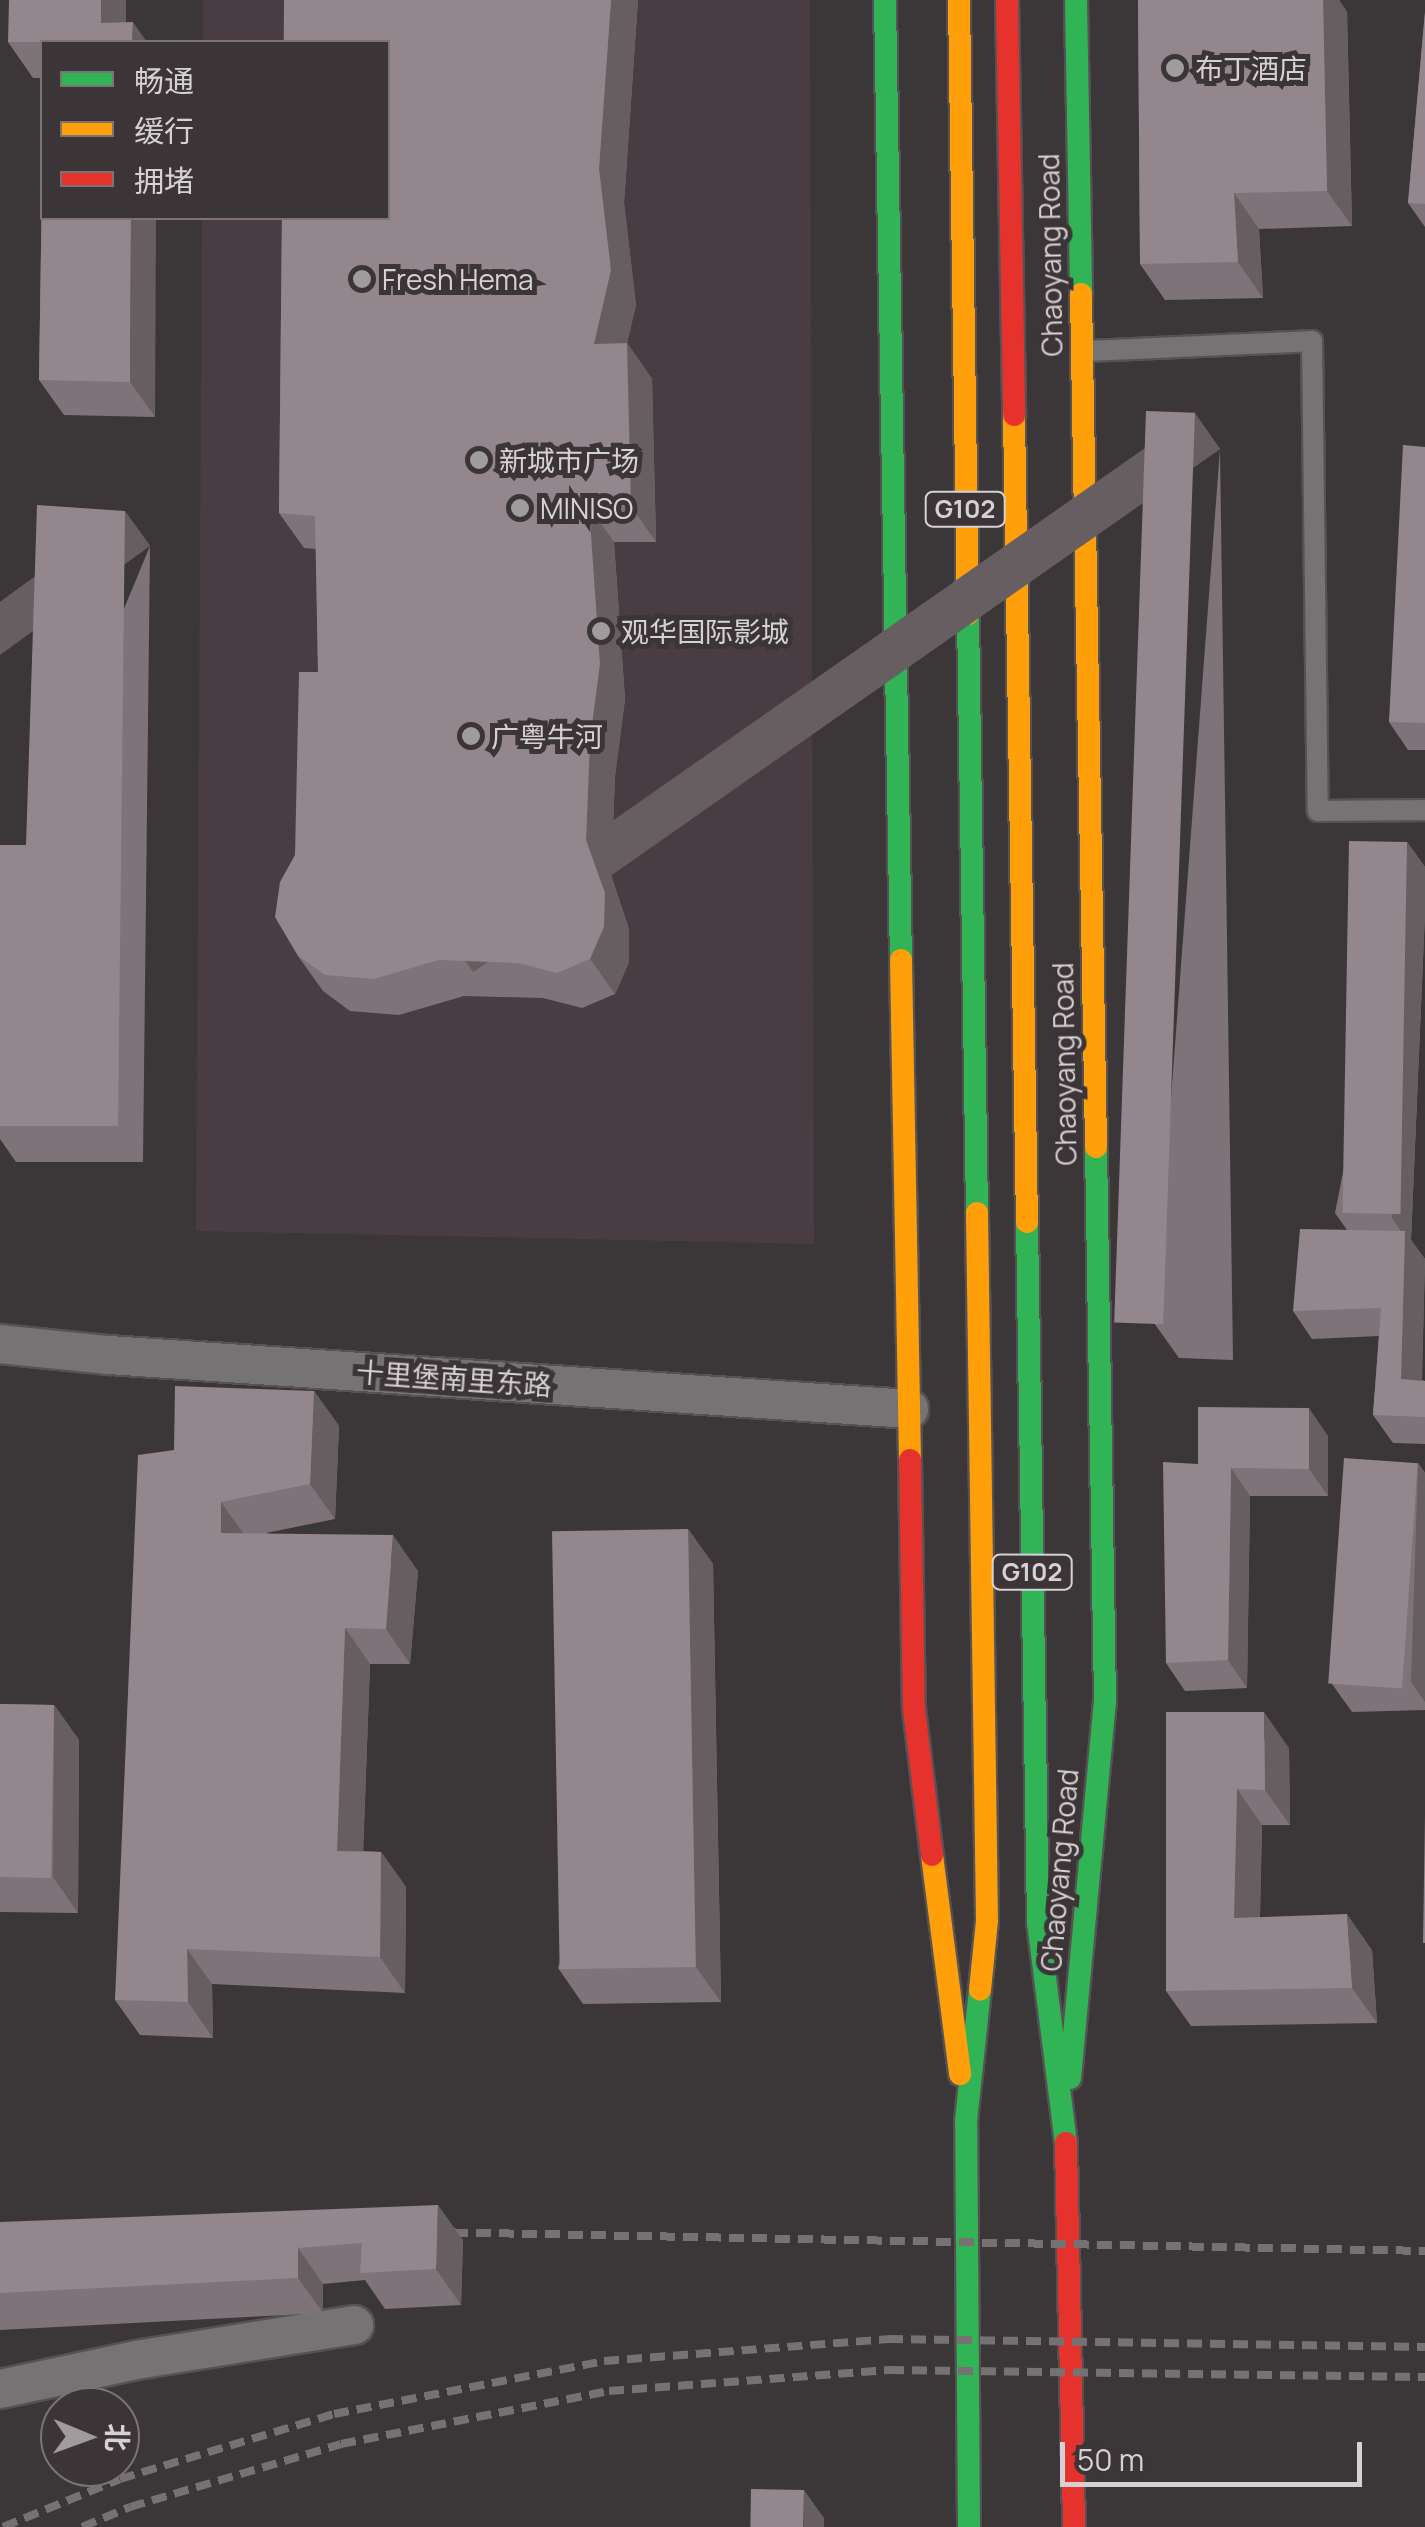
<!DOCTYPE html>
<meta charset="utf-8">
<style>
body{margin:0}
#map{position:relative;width:1425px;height:2527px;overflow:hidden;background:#3b3638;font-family:Manrope,"Noto Sans SC",sans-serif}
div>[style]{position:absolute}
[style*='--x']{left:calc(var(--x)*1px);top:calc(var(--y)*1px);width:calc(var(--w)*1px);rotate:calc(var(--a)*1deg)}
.built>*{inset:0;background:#493d43}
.roads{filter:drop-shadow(2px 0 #565254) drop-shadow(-2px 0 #565254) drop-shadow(0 2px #565254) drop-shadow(0 -2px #565254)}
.lane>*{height:20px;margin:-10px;padding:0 10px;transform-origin:10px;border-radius:10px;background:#767374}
.street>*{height:38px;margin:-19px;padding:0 19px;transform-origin:19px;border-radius:19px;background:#767374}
.fast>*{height:22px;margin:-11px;padding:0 11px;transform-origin:11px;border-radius:11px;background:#30b455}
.slow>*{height:22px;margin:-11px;padding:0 11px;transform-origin:11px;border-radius:11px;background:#ff9f0a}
.jam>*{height:22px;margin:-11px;padding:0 11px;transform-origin:11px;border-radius:11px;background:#e5322d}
.rail>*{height:8px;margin-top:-4px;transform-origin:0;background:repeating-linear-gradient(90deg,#767274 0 15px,transparent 0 23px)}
.wall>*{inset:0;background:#7e7378}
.shaded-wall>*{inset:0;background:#675e62;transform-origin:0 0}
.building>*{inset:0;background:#93868c;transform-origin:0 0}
.dots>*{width:28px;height:28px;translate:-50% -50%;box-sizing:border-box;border:5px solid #3c3538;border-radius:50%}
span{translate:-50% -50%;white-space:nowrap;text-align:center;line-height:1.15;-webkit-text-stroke:10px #3c3538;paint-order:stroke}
.shield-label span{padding:2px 8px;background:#3c3538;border:2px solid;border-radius:8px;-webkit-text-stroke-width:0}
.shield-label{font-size:25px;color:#d6d2d4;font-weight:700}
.poi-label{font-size:28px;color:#d6d2d4}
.left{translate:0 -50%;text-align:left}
.street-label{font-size:28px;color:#d6d2d4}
.legend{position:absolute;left:40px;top:40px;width:350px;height:180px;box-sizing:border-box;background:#3c3538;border:2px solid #7a7476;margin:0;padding:12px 18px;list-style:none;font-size:30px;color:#d6d2d4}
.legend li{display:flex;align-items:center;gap:20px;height:50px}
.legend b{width:50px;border:2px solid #7a7476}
.north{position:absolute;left:40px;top:2387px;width:100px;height:100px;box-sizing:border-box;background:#3c3538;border:2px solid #7a7476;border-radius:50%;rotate:91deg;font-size:28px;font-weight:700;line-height:40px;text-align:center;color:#d6d2d4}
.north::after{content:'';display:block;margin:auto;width:35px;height:45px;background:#a09b9d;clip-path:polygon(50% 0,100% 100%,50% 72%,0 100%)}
.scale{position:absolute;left:1060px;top:2442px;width:302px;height:45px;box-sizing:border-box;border:5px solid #d6d2d4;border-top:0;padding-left:12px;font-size:30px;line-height:35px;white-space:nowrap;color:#d6d2d4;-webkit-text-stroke:8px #3c3538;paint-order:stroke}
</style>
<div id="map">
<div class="built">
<i style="clip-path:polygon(203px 0,810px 0,814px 1244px,196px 1231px,202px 218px,388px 218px,388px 42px,203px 42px)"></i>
</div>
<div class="roads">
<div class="lane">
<i style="--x:1086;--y:351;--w:226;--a:-2.5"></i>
<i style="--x:1312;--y:341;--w:470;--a:89.3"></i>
<i style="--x:1318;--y:811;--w:107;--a:-0.5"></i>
</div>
<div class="street">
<i style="--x:0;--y:1344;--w:110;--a:5.8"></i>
<i style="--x:109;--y:1355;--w:802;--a:3.86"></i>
<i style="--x:0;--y:2389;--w:139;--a:-12"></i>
<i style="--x:136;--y:2360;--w:221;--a:-9.1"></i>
</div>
<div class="fast">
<i style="--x:885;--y:0;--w:960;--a:89.05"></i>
<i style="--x:1076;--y:0;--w:294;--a:89"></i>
<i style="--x:968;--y:614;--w:599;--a:89.14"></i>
<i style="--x:1027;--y:1222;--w:700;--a:89.1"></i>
<i style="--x:1038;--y:1922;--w:223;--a:82.8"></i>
<i style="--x:1070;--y:2078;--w:379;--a:-84.7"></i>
<i style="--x:1105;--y:1701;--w:554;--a:-90.93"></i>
<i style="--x:969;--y:2527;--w:406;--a:-90.4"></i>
<i style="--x:966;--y:2121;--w:132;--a:-83.9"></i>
</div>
<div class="slow">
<i style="--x:959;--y:0;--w:614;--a:89.16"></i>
<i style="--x:1081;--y:294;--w:853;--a:88.99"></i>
<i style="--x:1014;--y:415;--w:807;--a:89.08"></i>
<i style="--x:901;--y:960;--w:500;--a:88.97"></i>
<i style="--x:977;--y:1213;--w:708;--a:89.19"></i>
<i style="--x:987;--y:1921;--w:69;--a:95.8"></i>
<i style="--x:932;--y:1855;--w:221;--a:82.7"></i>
</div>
<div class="jam">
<i style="--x:1007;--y:0;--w:415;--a:89"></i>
<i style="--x:910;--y:1460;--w:249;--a:89.1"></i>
<i style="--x:914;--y:1709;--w:147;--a:83"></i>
<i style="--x:1066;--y:2143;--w:384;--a:88.8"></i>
</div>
</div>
<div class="rail">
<i style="--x:430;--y:2232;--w:995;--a:1.09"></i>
<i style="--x:3;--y:2527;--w:126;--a:-22.3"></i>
<i style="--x:120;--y:2479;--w:224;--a:-16.9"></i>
<i style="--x:334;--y:2414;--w:275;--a:-11.1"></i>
<i style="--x:604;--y:2361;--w:285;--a:-4.4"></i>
<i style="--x:888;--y:2339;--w:537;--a:0.85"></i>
<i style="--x:82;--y:2527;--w:52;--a:-22.6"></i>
<i style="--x:130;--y:2507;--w:220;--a:-16.6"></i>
<i style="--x:341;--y:2444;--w:273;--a:-11.2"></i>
<i style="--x:609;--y:2391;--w:281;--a:-4.3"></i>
<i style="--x:889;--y:2370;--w:536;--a:0.75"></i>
</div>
<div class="wall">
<i style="clip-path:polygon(284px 0,638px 0,624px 203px,636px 305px,627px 343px,652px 379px,656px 542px,614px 542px,625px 699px,615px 776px,611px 875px,629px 929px,629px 962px,615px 994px,582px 1008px,543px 998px,464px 996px,399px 1015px,350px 1011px,323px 991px,298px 956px,295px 855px,318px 672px,316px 549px,304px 548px,279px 513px)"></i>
<i style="clip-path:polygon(1138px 0,1339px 0,1347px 12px,1352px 226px,1259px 229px,1263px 298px,1165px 300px,1140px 264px)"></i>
<i style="clip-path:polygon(1425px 12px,1425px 227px,1408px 203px)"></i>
<i style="clip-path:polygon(126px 22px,42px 42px,42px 78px,33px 78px,8px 42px)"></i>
<i style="clip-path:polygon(42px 183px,155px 417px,64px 415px,39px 380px)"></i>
<i style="clip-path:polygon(1425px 447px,1425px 750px,1408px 750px,1389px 722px)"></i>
<i style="clip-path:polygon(1220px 449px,1233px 1360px,1179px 1358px,1154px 1323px)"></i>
<i style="clip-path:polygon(150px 546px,143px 1162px,16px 1162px,0 1139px,0 845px,26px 845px)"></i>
<i style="clip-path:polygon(1407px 842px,1425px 867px,1425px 913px,1411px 1240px,1425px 1259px,1422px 1380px,1425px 1381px,1425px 1444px,1393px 1443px,1373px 1415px,1379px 1336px,1312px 1339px,1293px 1311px,1347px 1230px,1335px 1213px)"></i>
<i style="clip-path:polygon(314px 1391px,339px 1426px,335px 1519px,266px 1533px,418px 1571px,410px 1664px,370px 1664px,363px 1851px,381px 1852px,406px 1887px,405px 1993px,212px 1984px,213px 2038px,140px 2035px,115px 2000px,174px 1450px)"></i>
<i style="clip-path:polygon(1328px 1436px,1328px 1496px,1250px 1496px,1247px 1688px,1185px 1691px,1166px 1663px,1198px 1464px)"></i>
<i style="clip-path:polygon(1418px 1463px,1425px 1473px,1425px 1710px,1352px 1712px,1332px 1684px)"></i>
<i style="clip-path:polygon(688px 1529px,713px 1564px,721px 2002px,583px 2004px,558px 1968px)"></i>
<i style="clip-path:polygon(0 1704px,54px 1705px,79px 1740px,78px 1913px,0 1912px)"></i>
<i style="clip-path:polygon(1166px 1712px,1289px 1748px,1290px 1825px,1262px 1825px,1260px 1917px,1372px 1950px,1377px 2023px,1191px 2026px,1166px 1991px)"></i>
<i style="clip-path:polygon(0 2222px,463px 2240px,461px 2305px,385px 2309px,365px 2280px,323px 2284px,323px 2313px,0 2330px)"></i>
</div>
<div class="shaded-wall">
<i style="clip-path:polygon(101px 0,126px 0,126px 42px,101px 23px)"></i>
<i style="clip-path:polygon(611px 0,638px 0,624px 203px,636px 305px,627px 343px,652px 379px,656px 542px,631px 506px,594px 344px,599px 168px)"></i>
<i style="clip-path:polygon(1323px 0,1339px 0,1347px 12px,1352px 226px,1327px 191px)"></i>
<i style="clip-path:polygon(133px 22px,147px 42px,132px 42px)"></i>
<i style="clip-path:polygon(1234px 193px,1259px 229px,1263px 298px,1238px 262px)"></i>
<i style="clip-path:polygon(131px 218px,156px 218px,155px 417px,130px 382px)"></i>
<i style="left:1195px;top:413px;width:44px;height:912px;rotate:55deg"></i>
<i style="clip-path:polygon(589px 506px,614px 542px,625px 699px,615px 776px,611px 875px,629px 929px,629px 962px,615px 994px,590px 959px,586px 840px,590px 740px)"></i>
<i style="left:125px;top:511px;width:43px;height:615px;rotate:54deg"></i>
<i style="clip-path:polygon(1407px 842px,1425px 867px,1425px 913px,1411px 1240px,1425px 1259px,1421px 1407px,1401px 1379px,1405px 1237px,1392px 1218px)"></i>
<i style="clip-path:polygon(314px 1391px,339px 1426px,335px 1519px,310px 1484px)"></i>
<i style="clip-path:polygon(1309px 1408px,1328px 1436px,1328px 1496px,1309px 1469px)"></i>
<i style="clip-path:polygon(1418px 1463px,1425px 1473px,1425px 1702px,1411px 1682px)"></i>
<i style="clip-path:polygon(1231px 1468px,1250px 1496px,1247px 1688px,1228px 1660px)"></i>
<i style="clip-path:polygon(221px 1502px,246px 1537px,221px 1533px)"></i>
<i style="clip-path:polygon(688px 1529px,713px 1564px,721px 2002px,696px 1967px)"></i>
<i style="clip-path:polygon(393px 1535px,418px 1571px,410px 1664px,386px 1629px)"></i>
<i style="clip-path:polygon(345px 1628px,370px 1664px,362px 1887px,337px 1851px)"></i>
<i style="clip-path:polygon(54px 1705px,79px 1740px,78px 1913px,53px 1877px)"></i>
<i style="clip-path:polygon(1264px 1712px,1289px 1748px,1290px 1825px,1265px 1790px)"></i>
<i style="clip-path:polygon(1237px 1789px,1262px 1825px,1259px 1954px,1234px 1918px)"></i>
<i style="clip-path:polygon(381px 1852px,406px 1887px,405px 1993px,380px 1957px)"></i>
<i style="clip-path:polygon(1347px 1914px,1372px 1950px,1377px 2023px,1352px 1988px)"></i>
<i style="clip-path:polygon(187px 1949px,212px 1984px,213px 2038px,188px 2002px)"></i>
<i style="clip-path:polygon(438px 2205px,463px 2240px,461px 2305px,436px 2269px)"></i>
<i style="clip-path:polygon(298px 2248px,323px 2284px,323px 2313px,298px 2278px)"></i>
<i style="clip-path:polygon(804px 2490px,824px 2518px,824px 2527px,804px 2527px)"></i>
</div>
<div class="building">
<i style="clip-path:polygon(9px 0,101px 0,101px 23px,133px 22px,132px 42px,8px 42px)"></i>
<i style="clip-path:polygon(284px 0,611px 0,599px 168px,611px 270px,594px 344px,627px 343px,631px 506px,589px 506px,600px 664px,590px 740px,586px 840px,605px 893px,604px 927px,590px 959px,557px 973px,518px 963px,439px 960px,374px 979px,325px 975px,298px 956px,275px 917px,280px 882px,295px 855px,299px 672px,318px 672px,315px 516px,279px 513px,282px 218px,388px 218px,388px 42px,284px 42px)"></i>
<i style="clip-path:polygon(1138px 0,1323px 0,1327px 191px,1234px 193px,1238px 262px,1140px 264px)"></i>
<i style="clip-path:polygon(1425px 12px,1425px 204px,1408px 203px)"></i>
<i style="clip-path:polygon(42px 183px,42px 218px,131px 218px,130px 382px,39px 380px)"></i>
<i style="left:1146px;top:411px;width:49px;height:912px;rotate:2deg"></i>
<i style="clip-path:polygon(1403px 445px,1425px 447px,1425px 723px,1389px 722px)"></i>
<i style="clip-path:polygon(37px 505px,125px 511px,118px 1126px,0 1126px,0 845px,26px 845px)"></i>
<i style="left:1349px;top:841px;width:58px;height:372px;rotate:1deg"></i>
<i style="clip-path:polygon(1300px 1229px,1405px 1231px,1401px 1379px,1425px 1381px,1425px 1417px,1373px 1415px,1381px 1308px,1293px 1311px)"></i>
<i style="clip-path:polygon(175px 1386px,314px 1391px,310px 1484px,221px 1502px,221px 1533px,393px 1535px,386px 1629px,345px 1628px,337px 1851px,381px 1852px,380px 1957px,187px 1949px,188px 2002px,115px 2000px,138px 1455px,174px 1450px)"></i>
<i style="clip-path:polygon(1198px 1407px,1309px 1408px,1309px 1469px,1231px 1468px,1228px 1660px,1166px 1663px,1163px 1462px,1198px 1464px)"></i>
<i style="left:1344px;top:1458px;width:74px;height:226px;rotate:4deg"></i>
<i style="left:688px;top:1529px;width:438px;height:136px;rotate:89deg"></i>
<i style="left:0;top:1704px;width:54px;height:173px;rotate:1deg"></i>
<i style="clip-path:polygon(1166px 1712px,1264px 1712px,1265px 1790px,1237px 1789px,1234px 1918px,1347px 1914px,1352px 1988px,1166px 1991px)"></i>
<i style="clip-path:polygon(1425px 1814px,1425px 1943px,1423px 1943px)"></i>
<i style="clip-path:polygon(438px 2205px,436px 2269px,360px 2273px,362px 2243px,298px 2248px,298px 2278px,0 2293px,0 2222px)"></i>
<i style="left:751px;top:2489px;width:53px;height:38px;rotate:1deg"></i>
</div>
<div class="dots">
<i style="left:1175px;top:68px;background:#a09b9d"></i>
<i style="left:362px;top:279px;background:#a09b9d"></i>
<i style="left:479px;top:460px;background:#a09b9d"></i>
<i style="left:520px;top:508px;background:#a09b9d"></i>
<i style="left:601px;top:631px;background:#a09b9d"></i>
<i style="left:471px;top:736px;background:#a09b9d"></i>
</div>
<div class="shield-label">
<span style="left:965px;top:509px">G102</span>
<span style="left:1032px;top:1572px">G102</span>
</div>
<div class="poi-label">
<span class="left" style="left:1195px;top:68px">布丁酒店</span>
<span class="left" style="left:382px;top:279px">Fresh Hema</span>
<span class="left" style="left:499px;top:460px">新城市广场</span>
<span class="left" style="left:540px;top:508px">MINISO</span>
<span class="left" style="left:621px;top:631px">观华国际影城</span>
<span class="left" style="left:491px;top:736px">广粤牛河</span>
</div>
<div class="street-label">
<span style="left:1050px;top:255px;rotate:-91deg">Chaoyang Road</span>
<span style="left:1064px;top:1064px;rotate:-91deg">Chaoyang Road</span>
<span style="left:454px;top:1378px;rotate:4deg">十里堡南里东路</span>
<span style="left:1059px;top:1870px;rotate:-85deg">Chaoyang Road</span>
</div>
<ul class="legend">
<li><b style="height:12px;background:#30b455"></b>畅通</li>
<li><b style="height:12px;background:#ff9f0a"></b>缓行</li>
<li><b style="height:12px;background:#e5322d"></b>拥堵</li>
</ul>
<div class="north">北</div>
<div class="scale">50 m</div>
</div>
